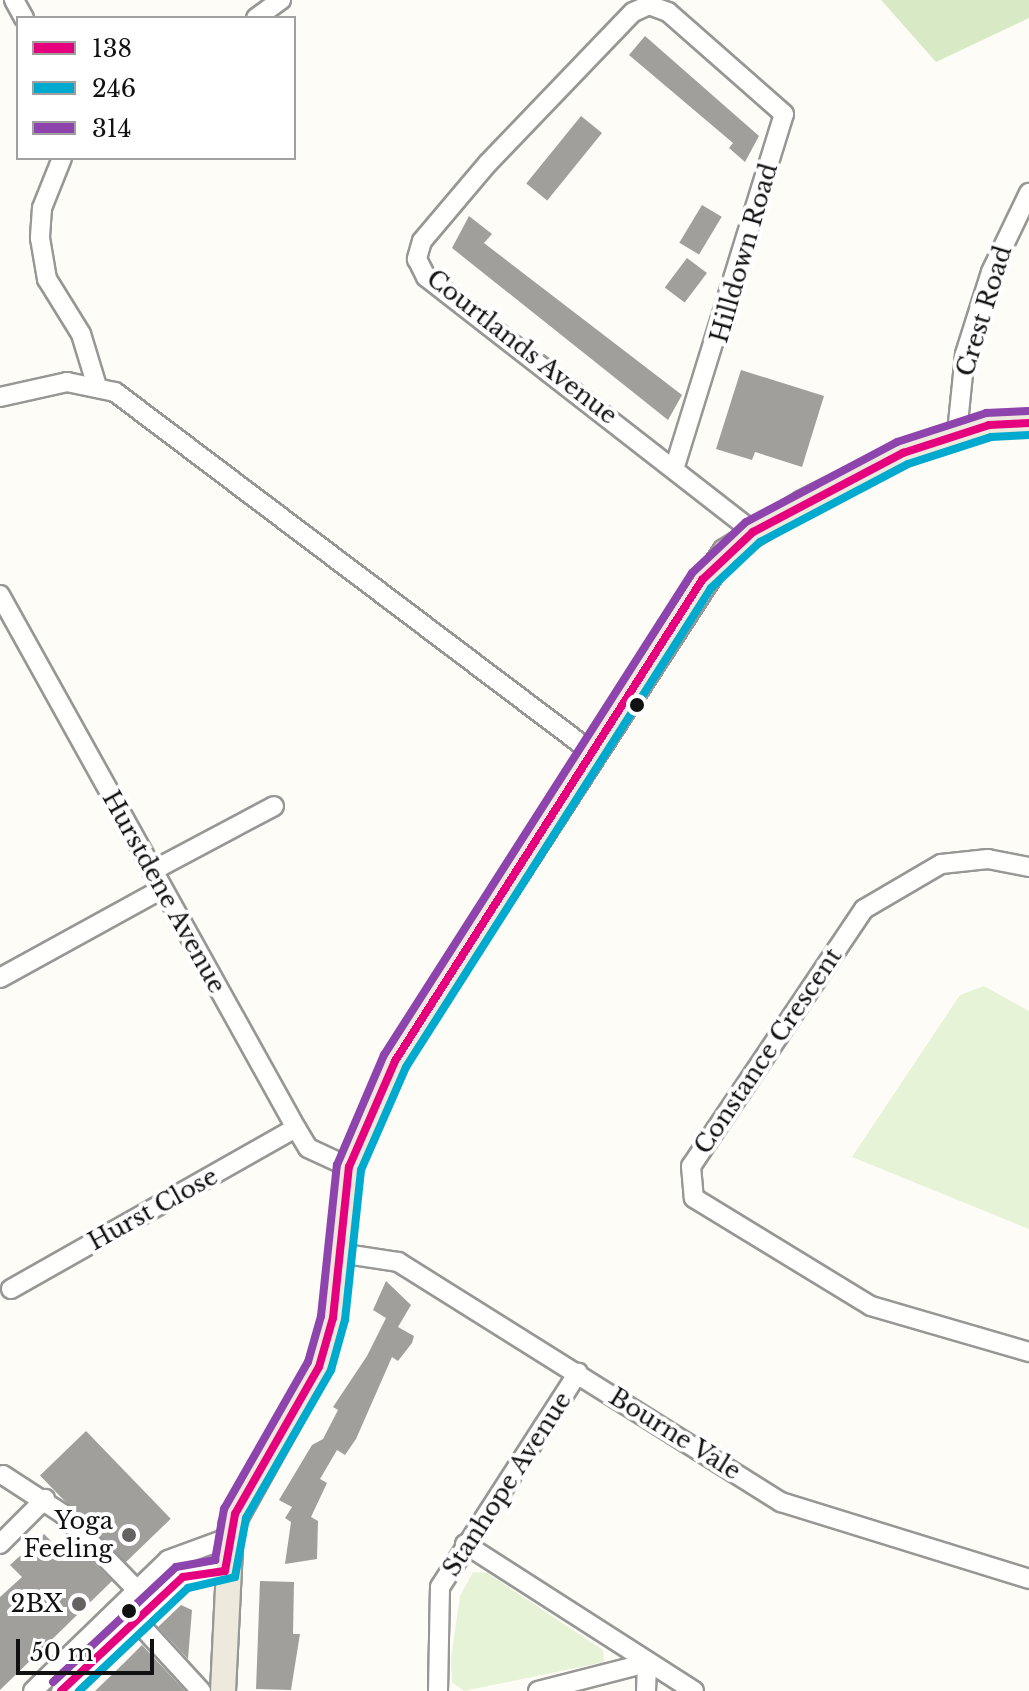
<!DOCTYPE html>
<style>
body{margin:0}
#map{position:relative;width:1029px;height:1691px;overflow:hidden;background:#fdfcf7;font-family:"Libre Baskerville",serif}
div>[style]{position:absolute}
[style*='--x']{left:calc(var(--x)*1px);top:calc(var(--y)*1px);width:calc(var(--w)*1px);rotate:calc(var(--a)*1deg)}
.green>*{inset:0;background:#e7f3d7}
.forest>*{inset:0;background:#d8eac5}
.building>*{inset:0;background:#a19f9c;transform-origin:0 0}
.roads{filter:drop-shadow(2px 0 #979795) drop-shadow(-2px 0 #979795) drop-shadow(0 2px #979795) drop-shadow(0 -2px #979795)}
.minor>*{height:18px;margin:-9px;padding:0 9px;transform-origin:9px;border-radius:9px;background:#fffffe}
.major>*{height:24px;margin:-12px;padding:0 12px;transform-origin:12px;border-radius:12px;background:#ede9dc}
.bus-1>*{height:8px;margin:-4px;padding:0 4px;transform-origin:4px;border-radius:4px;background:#e5007d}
.bus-2>*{height:8px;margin:-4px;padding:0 4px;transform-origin:4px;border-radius:4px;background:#00a9ce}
.bus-3>*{height:8px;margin:-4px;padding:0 4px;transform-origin:4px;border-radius:4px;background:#8e44ad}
.dots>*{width:22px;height:22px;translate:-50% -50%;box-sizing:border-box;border:4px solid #fff;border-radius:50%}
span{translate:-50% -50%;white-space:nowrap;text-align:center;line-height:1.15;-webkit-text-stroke:8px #fff;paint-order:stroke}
.street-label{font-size:24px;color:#111}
.poi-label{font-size:24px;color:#111}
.right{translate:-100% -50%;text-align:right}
.legend{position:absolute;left:16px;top:16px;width:280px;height:144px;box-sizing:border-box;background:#fff;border:2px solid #a0a0a0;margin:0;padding:10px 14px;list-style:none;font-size:24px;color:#111}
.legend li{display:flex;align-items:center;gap:16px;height:40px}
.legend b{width:40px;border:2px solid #a0a0a0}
.scale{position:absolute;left:16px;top:1639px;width:138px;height:36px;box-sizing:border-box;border:4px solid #111;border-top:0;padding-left:10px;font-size:24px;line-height:28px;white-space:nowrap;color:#111;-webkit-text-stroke:6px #fff;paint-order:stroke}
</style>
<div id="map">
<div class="green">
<i style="clip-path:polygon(984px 986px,1029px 1011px,1029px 1229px,852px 1157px,960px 995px)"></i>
<i style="clip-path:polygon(473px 1572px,487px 1573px,603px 1650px,604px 1662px,464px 1691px,452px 1682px,451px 1658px,460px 1596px)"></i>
</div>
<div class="forest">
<i style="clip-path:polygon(881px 0,1029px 0,1029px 18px,936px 62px)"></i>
</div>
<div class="building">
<i style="clip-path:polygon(645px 36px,759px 136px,745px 162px,729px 148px,733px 143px,629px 55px)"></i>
<i style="left:581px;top:116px;width:27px;height:87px;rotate:39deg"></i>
<i style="left:702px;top:205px;width:23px;height:44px;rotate:31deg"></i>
<i style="clip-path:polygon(469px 216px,492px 234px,484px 243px,682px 395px,668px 420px,452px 248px)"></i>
<i style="left:687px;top:258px;width:25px;height:37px;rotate:37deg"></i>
<i style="clip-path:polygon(741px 370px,824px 396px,802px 467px,755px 452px,752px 460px,716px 449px)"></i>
<i style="clip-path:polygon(386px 1281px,411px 1305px,398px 1327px,414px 1336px,412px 1343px,398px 1361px,392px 1357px,356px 1439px,345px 1455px,337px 1450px,320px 1479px,327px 1483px,311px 1517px,318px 1521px,317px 1559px,285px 1564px,291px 1522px,285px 1518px,292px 1507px,279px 1500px,312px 1445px,323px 1439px,338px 1410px,333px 1407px,367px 1356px,386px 1318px,373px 1310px)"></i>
<i style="left:86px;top:1431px;width:122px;height:64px;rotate:46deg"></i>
<i style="clip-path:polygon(44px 1534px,57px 1547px,68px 1536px,112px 1581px,0 1690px,0 1597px,22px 1577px,10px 1565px)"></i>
<i style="clip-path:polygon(260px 1581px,294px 1582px,293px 1634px,300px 1634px,291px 1690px,256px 1689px)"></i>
<i style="clip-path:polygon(181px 1605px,192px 1610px,188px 1659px,158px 1627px)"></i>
<i style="clip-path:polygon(142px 1645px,185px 1691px,95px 1691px,123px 1664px)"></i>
</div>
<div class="roads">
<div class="minor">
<i style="--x:14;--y:0;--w:21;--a:61"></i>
<i style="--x:256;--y:18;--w:31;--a:-36"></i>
<i style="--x:62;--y:158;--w:54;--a:111.8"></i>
<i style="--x:42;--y:208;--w:30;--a:94"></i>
<i style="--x:40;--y:238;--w:42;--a:80.3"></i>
<i style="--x:47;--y:279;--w:65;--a:58.3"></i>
<i style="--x:81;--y:334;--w:51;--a:73"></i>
<i style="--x:0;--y:397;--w:69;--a:-12.6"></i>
<i style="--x:67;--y:382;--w:49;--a:11.8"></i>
<i style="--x:115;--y:392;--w:599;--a:37.06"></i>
<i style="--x:957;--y:433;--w:79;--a:-84.2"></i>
<i style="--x:965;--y:354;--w:86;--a:-72.4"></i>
<i style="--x:991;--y:272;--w:88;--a:-64.3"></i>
<i style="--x:675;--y:466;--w:368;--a:-72.8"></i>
<i style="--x:784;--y:114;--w:154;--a:-138.7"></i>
<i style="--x:668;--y:12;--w:20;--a:-160"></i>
<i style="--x:649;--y:5;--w:17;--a:156"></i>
<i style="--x:633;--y:12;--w:209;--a:133.8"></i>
<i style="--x:488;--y:163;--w:102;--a:130.2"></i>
<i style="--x:422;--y:241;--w:19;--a:106"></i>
<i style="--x:417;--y:259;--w:20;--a:63"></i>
<i style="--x:426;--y:277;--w:415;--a:37.9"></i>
<i style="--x:0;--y:595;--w:610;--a:60.95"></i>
<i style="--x:296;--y:1128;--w:23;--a:59"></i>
<i style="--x:308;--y:1148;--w:45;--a:24.9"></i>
<i style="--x:1029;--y:867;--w:42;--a:-169"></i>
<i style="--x:988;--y:859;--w:47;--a:173.9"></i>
<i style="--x:941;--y:864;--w:89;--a:149.7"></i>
<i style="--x:864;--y:909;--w:310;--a:123.9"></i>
<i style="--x:691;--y:1166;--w:32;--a:85"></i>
<i style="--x:694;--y:1198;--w:207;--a:31.4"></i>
<i style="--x:871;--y:1306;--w:165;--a:16.2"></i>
<i style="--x:152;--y:871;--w:138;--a:-28"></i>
<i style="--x:0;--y:978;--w:185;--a:-28.8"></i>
<i style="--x:339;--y:1253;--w:60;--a:8.7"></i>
<i style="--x:398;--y:1262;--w:452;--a:32.1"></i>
<i style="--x:781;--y:1502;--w:260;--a:17.2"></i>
<i style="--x:11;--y:1289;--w:327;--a:-29.5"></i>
<i style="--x:3;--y:1475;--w:72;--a:33"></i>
<i style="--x:63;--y:1514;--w:105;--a:45.8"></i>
<i style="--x:136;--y:1589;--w:30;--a:92"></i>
<i style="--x:135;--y:1619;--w:98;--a:47.5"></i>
<i style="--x:0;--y:1544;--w:64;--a:-45"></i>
<i style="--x:465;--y:1544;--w:272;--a:32.7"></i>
<i style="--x:33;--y:1691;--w:188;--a:-44.1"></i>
<i style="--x:168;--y:1560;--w:64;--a:-20.1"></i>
<i style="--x:61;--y:1691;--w:167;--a:-43.1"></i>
<i style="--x:183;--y:1577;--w:42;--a:-8.1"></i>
<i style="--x:438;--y:1691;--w:104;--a:-88.9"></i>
<i style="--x:440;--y:1587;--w:255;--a:-57.2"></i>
<i style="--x:538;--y:1691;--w:113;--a:-14.4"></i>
<i style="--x:647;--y:1663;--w:28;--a:92"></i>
</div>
<div class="major">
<i style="--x:223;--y:1691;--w:165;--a:-87.2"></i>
<i style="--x:231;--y:1526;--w:182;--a:-61"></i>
<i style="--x:319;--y:1367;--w:51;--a:-74.1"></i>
<i style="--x:333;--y:1318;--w:152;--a:-84"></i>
<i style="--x:349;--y:1167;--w:116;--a:-66.5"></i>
<i style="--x:395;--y:1061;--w:607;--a:-57.04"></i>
<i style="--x:725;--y:552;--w:92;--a:-32.1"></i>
<i style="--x:803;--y:503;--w:112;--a:-26.6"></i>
<i style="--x:903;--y:453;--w:90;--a:-18"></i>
<i style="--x:989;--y:425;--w:40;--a:-2.9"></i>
</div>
</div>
<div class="bus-1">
<i style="--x:61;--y:1691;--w:167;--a:-43.1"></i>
<i style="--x:183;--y:1577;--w:42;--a:-8.1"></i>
<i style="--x:225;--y:1571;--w:58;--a:-80"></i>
<i style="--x:235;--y:1514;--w:169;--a:-60.3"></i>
<i style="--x:319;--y:1367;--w:51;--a:-74.1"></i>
<i style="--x:333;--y:1318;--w:152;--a:-84"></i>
<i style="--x:349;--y:1167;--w:116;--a:-66.5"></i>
<i style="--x:395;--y:1061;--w:571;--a:-57.45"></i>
<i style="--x:702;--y:580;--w:70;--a:-43.3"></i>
<i style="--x:753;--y:532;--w:170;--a:-27.8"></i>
<i style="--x:903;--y:453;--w:90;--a:-18"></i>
<i style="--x:989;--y:425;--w:40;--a:-2.9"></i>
</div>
<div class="bus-2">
<i style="--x:79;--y:1691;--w:150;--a:-43.4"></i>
<i style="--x:188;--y:1588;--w:48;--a:-13.2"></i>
<i style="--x:235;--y:1577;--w:60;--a:-79.4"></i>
<i style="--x:246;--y:1518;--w:171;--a:-60.1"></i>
<i style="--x:331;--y:1370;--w:52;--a:-74.4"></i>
<i style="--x:345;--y:1320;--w:151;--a:-83.9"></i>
<i style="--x:361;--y:1170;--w:112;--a:-66.4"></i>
<i style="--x:406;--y:1067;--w:568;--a:-57.51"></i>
<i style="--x:711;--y:588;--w:67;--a:-43.2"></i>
<i style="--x:760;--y:542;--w:167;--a:-27.8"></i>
<i style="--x:908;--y:464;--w:87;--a:-18"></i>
<i style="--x:991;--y:437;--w:38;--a:-3"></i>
</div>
<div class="bus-3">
<i style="--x:53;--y:1682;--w:168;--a:-43.1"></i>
<i style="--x:176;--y:1567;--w:40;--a:-10"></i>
<i style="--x:215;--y:1560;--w:52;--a:-80"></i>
<i style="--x:224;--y:1509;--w:169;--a:-60.3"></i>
<i style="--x:308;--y:1362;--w:48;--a:-74.2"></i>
<i style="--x:321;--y:1316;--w:152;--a:-84"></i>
<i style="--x:337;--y:1165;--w:120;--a:-66.9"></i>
<i style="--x:384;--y:1055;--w:572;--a:-57.42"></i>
<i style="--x:692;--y:573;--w:74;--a:-43.4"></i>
<i style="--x:746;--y:522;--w:171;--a:-27.9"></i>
<i style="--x:897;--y:442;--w:94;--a:-18"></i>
<i style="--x:986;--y:413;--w:42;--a:-2.7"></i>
</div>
<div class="dots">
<i style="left:637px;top:705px;background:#111"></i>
<i style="left:129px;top:1535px;background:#646362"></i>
<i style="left:79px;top:1604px;background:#646362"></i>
<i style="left:129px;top:1611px;background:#111"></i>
</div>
<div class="street-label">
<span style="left:744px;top:253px;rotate:-74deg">Hilldown Road</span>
<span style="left:984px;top:311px;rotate:-73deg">Crest Road</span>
<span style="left:522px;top:347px;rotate:38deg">Courtlands Avenue</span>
<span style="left:164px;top:892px;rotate:61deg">Hurstdene Avenue</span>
<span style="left:768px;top:1051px;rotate:-56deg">Constance Crescent</span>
<span style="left:153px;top:1209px;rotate:-29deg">Hurst Close</span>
<span style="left:675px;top:1434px;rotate:32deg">Bourne Vale</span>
<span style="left:507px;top:1484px;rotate:-57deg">Stanhope Avenue</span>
</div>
<div class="poi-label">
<span class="right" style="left:113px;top:1535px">Yoga<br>Feeling</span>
<span class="right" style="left:63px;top:1604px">2BX</span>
</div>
<ul class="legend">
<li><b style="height:10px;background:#e5007d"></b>138</li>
<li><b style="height:10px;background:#00a9ce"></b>246</li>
<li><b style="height:10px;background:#8e44ad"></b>314</li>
</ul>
<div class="scale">50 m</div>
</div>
